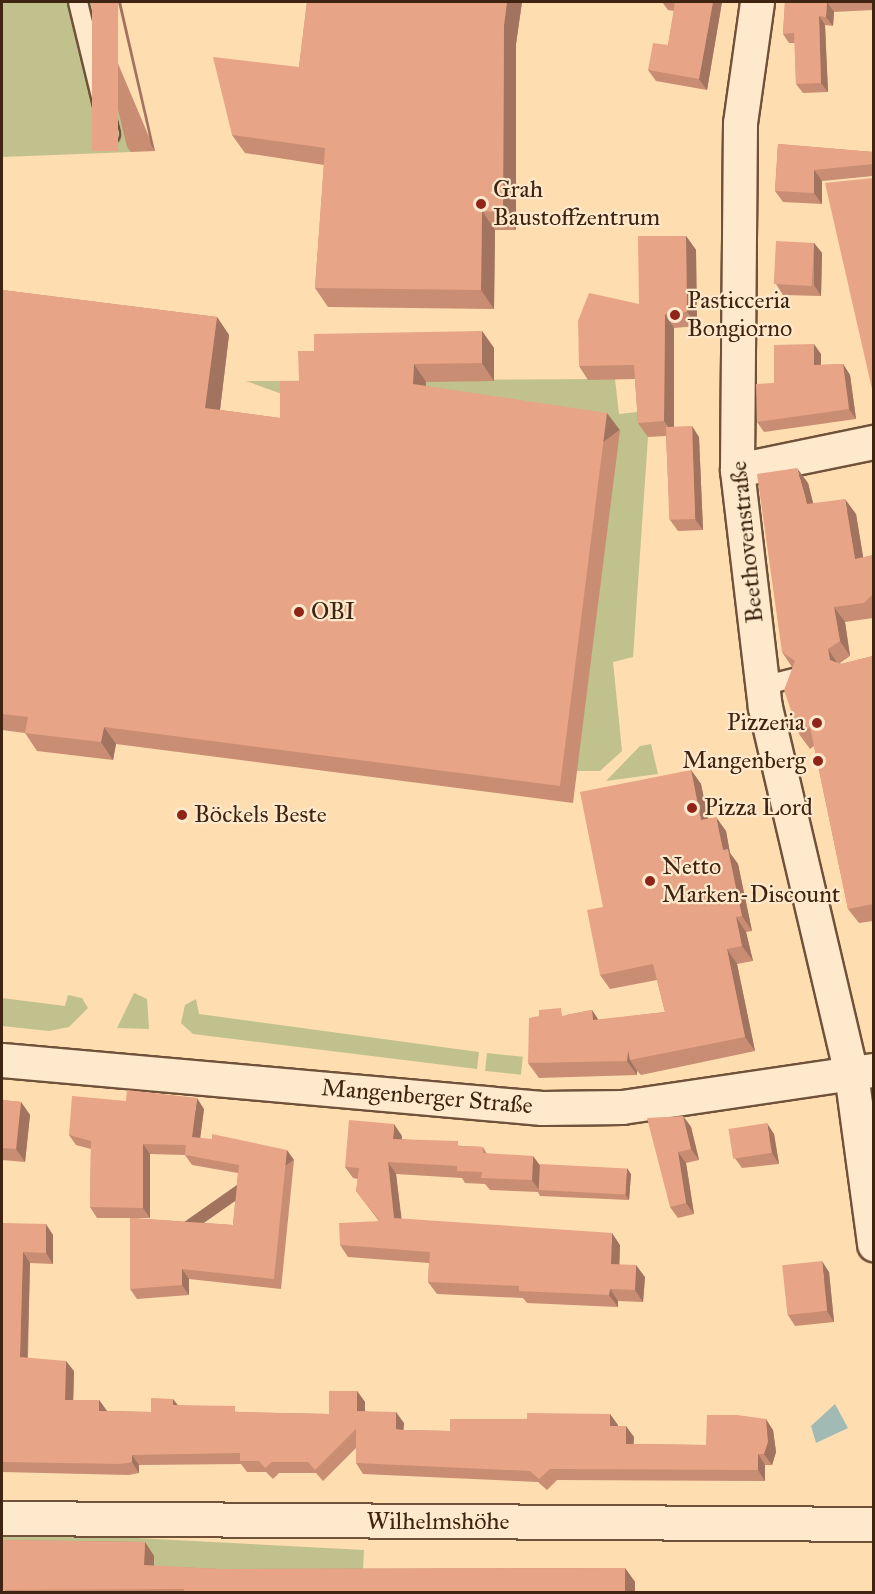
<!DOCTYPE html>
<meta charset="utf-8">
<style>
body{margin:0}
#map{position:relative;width:875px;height:1594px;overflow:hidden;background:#feddb1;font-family:"IM FELL Great Primer",serif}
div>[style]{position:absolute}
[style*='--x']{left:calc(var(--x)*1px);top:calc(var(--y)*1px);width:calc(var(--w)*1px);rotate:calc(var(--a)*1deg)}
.green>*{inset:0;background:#c0c18c;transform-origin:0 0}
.water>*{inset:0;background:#a2bab4}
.roads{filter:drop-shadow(2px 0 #6f5239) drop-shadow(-2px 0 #6f5239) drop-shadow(0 2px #6f5239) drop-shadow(0 -2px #6f5239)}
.service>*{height:18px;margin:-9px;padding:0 9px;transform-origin:9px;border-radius:9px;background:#fee9cc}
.minor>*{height:33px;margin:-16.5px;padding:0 16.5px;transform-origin:16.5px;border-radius:16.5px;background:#fee9cc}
.tertiary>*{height:33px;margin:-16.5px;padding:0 16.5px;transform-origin:16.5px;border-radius:16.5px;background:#fee9cc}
.secondary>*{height:33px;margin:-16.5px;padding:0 16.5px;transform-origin:16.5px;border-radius:16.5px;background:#fee9cc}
.wall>*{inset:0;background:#c88d73}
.shaded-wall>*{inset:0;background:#a2735e;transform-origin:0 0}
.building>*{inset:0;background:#e8a486;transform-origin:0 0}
.dots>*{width:16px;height:16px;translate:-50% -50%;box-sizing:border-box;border:3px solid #fee9cc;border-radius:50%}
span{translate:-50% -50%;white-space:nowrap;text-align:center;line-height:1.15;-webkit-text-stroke:4.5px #fee9cc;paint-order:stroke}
.poi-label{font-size:24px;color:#3f2411}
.left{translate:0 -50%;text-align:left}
.right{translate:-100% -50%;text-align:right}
.street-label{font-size:24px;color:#3f2411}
.frame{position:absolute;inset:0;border:3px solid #3f2411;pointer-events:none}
</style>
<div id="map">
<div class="green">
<i style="clip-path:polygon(2px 2px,94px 2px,131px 152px,2px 157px)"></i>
<i style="clip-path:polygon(615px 379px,619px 414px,646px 411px,648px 437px,633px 657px,613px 662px,622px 751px,600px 771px,576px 771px,293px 398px,246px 381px)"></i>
<i style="clip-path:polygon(651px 744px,658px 774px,606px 781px,640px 746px)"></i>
<i style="clip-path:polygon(134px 993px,147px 999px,149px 1029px,117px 1028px)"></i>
<i style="clip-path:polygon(68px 995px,82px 998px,88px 1008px,69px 1027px,49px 1031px,2px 1026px,2px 998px,65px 1006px)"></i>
<i style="clip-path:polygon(196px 999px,199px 1014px,479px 1052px,477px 1069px,193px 1034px,181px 1023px,185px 1005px)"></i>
<i style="left:487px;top:1053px;width:36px;height:18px;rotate:6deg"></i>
<i style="left:364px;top:1550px;width:42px;height:362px;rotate:93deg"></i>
</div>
<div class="water">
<i style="clip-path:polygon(835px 1404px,848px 1428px,816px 1443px,811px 1426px)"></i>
</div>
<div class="roads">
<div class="service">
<i style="--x:78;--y:2;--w:136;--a:76.4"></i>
<i style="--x:762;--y:686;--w:33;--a:-14"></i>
</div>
<div class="minor">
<i style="--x:737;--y:470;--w:140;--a:-11.6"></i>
<i style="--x:2;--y:1518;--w:872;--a:0.39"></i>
</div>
<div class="tertiary">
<i style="--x:851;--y:1073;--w:173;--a:82.3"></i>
</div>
<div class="secondary">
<i style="--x:757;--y:2;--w:122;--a:98"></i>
<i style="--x:740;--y:123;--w:347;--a:90.5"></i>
<i style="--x:737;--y:470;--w:239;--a:83.3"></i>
<i style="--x:765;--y:707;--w:376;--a:76.8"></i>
<i style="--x:2;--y:1060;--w:542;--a:5.08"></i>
<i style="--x:542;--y:1108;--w:80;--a:-0.7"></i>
<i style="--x:622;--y:1107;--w:255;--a:-8.4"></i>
</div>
</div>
<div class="wall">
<i style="clip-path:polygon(92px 2px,155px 151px,131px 152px,127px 147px)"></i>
<i style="clip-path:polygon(307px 2px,522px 2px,516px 44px,516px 230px,495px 230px,494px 309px,328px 307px,315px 288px,324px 165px,245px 153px,232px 135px,299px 67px)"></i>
<i style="clip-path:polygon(662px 2px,722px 2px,707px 90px,656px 81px,648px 70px,668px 45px,674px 11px,668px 10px)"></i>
<i style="clip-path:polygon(785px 2px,873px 2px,873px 10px,834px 12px,833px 26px,825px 25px,828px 92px,803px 93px,796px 84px,795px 43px,789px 43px,783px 34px)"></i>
<i style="clip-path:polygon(778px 144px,873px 152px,873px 176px,822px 181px,822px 204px,783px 202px,775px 191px)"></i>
<i style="clip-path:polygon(686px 236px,696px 250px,697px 326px,674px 328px,674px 427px,699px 437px,703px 530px,678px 531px,670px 520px,666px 436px,648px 437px,638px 423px,635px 379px,588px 380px,579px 366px,639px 304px)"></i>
<i style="clip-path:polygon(814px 243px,822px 253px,821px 296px,783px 295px,776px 284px)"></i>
<i style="clip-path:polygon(2px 290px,217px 317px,229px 335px,220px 410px,280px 418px,314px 351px,482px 331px,494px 348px,494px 381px,426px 382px,426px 386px,620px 430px,573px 803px,116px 744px,113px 760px,37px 751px,25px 733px,2px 730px)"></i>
<i style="clip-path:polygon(821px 354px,821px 365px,843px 364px,850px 375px,856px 419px,764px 432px,757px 422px,774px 383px)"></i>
<i style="clip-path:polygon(808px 483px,813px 503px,856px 514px,863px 558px,873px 555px,873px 618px,845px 622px,850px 656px,840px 663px,841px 664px,873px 656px,873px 921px,859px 923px,848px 909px,814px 746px,810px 749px,799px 734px,792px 667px,782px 652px)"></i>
<i style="clip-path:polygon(691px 770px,701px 784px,708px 818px,726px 831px,730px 853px,738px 864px,752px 931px,746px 932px,753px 961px,737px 964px,755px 1051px,641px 1075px,637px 1071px,637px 1075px,539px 1078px,528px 1063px,566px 1015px,592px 1010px,598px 1020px,665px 1012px,657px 980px,610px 989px,600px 975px,603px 907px)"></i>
<i style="clip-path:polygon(2px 1100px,21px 1102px,30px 1115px,25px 1162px,2px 1160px)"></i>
<i style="clip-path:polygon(evenodd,204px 1109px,200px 1138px,294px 1160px,281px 1289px,189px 1279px,189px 1295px,137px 1299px,130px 1289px,130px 1218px,97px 1218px,90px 1207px,91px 1149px,76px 1145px,69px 1135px,204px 1109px,150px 1154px,185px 1155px,192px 1165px,238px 1173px,233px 1225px,131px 1218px,150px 1218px,150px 1154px)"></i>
<i style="clip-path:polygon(683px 1116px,691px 1127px,699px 1160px,686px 1163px,694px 1214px,678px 1218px,670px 1207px)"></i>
<i style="clip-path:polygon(774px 1134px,779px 1164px,742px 1168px,734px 1157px)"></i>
<i style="clip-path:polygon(402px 1136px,402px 1139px,462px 1146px,483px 1147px,487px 1154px,540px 1165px,631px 1174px,629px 1200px,540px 1196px,538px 1192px,490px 1190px,485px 1184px,465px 1183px,462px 1178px,396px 1174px,401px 1219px,620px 1245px,619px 1265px,645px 1277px,643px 1302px,618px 1301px,618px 1307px,527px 1303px,523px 1298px,437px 1294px,428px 1282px,429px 1263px,348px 1257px,340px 1245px,379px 1221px,356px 1191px,358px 1179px,353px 1178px,345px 1167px)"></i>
<i style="clip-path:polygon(2px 1223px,53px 1235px,53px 1264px,30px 1263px,28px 1358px,74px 1371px,73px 1400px,99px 1400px,107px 1411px,151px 1412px,178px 1405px,239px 1412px,329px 1414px,357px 1391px,365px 1402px,365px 1411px,404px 1423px,403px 1430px,450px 1431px,527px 1419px,610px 1414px,618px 1426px,634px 1437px,633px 1444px,706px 1445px,773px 1430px,776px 1452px,772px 1465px,765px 1465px,765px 1481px,557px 1480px,547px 1490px,538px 1482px,363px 1474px,356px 1463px,356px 1448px,323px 1481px,316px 1473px,279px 1473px,273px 1479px,266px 1472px,247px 1472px,241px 1464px,139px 1465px,139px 1473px,129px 1475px,2px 1472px)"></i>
<i style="clip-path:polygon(829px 1272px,834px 1322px,795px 1326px,788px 1315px)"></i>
<i style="clip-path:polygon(2px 1540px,145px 1542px,154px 1556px,154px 1566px,219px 1569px,625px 1568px,635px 1582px,635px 1593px,2px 1593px)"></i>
</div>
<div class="shaded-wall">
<i style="clip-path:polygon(118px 2px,121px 2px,155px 151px,151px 145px)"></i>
<i style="clip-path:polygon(507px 2px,522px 2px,516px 44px,516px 230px,503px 212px,504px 25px)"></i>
<i style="clip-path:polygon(713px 2px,722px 2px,707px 90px,699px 79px)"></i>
<i style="clip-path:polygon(827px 2px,834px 12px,833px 26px,826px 17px)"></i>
<i style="clip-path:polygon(819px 16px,825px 25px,828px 92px,821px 83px)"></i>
<i style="clip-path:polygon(814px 170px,822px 181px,822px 204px,814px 193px)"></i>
<i style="clip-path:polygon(482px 211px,495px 230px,494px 309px,481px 290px)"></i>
<i style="clip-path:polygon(686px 236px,696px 250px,697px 326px,687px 312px)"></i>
<i style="clip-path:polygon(814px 243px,822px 253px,821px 296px,814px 285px)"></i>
<i style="clip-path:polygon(665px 314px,674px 328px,674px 435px,664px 421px)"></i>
<i style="clip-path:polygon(217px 317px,229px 335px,218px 426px,205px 408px)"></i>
<i style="clip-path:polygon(482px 331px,494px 348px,494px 381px,482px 363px)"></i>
<i style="clip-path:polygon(814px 344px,821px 354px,821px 375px,814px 365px)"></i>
<i style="clip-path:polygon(414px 364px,426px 382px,425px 402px,413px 384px)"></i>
<i style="clip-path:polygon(843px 364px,850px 375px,856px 419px,849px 409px)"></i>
<i style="left:607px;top:413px;width:21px;height:376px;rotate:53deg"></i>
<i style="clip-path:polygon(692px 426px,699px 437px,703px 530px,695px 519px)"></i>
<i style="clip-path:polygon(797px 468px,808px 483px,817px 519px,807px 504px)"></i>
<i style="clip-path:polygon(845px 499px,856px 514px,866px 574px,855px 559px)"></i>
<i style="clip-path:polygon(834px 607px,845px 622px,850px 656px,840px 641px)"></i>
<i style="clip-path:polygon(828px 649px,838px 664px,830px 660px)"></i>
<i style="clip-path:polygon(104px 727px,116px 744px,113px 760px,101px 742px)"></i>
<i style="clip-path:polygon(691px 770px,701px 784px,711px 834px,701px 820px)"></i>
<i style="clip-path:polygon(716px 817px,726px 831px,730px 853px,738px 864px,752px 931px,742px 916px,723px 850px)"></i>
<i style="clip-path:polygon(736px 917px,746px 932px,753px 961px,742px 946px)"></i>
<i style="clip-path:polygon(727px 949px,737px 964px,755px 1051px,745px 1037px)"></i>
<i style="clip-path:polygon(592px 1010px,602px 1025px,593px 1020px)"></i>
<i style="clip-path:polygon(628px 1050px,630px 1060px,637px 1071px,637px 1075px,627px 1061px)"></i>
<i style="clip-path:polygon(197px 1098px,204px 1109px,199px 1147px,192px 1137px)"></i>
<i style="clip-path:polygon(21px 1102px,30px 1115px,25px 1162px,16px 1149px)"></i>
<i style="clip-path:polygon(683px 1116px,691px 1127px,699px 1160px,691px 1149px)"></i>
<i style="clip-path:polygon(767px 1123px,774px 1134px,779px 1164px,772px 1153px)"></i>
<i style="clip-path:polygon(394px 1124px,402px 1136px,401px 1150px,393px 1139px)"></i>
<i style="clip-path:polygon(143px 1144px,150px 1154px,150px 1218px,143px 1208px)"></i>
<i style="left:287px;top:1150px;width:12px;height:130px;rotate:55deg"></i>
<i style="clip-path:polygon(678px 1152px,686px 1163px,694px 1214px,686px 1203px)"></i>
<i style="clip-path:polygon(533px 1156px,542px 1168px,539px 1190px,532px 1180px)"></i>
<i style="clip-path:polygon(388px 1162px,396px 1174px,403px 1230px,394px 1218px)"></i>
<i style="clip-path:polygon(627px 1168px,631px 1174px,629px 1200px,625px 1194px)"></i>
<i style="clip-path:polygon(46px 1224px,53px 1235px,53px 1264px,46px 1253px)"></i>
<i style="clip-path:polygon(612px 1233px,620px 1245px,619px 1276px,611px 1264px)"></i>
<i style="clip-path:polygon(23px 1252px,30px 1263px,27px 1368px,20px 1357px)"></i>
<i style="clip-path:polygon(822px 1261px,829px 1272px,834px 1322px,827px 1311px)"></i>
<i style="clip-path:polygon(636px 1265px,645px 1277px,643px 1302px,635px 1290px)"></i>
<i style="clip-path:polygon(182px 1269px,189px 1279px,189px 1295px,182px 1285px)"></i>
<i style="clip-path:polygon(610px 1289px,618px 1301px,618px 1307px,609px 1295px)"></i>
<i style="clip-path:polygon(66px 1361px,74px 1371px,73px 1411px,65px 1400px)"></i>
<i style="clip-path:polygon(357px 1391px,365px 1402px,365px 1422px,357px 1411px)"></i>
<i style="clip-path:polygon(173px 1399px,181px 1409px,173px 1405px)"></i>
<i style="clip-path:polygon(99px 1400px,107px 1411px,99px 1411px)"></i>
<i style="clip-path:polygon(396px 1412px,404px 1423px,403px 1440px,396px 1429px)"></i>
<i style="clip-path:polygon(610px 1414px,618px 1425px,617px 1437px,610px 1426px)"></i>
<i style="clip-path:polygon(766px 1419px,773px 1430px,776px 1452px,772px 1465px,764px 1454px)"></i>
<i style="clip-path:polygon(626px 1426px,634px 1437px,633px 1455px,626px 1444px)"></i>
<i style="clip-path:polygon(758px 1454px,765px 1465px,765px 1481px,758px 1470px)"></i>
<i style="clip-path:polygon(132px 1455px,139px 1465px,139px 1473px,132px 1462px)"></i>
<i style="clip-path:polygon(145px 1542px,154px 1556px,154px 1579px,144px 1565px)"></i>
<i style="clip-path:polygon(625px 1568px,635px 1582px,635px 1593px,625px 1593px)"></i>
</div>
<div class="building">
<i style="left:92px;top:2px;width:26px;height:149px"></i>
<i style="clip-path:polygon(307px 2px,507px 2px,504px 25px,503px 212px,482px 211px,481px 290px,315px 288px,325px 148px,232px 135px,213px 57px,299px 67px)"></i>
<i style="clip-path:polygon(675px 2px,713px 2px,699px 79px,648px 70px,653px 43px,668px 45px)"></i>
<i style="clip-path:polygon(785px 2px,855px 2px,827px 2px,826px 17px,819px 16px,821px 83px,796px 84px,794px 33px,783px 34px)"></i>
<i style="clip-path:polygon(778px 144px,873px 152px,873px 164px,814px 170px,814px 193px,775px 191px)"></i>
<i style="clip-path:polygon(873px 178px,873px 389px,872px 389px,825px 183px)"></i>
<i style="clip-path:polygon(638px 236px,686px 236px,687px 312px,665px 314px,664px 421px,638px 423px,634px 365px,579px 366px,578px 321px,589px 293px,639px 304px)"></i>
<i style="left:776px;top:241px;width:38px;height:43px;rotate:3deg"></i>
<i style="clip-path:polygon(2px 290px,217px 317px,205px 408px,280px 418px,280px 381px,299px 381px,298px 351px,314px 351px,314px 334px,482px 331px,482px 363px,414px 364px,413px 384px,607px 413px,560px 786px,104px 727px,101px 742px,25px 733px,28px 717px,2px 714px)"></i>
<i style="clip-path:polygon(814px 344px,814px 365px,843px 364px,849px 409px,757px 422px,756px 384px,774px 383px,774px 345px)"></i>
<i style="left:692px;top:426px;width:93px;height:26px;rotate:88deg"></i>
<i style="clip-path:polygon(797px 468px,807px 504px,845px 499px,855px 559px,873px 555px,873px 594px,864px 603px,834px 607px,840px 641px,828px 649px,830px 660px,841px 664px,873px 656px,873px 904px,848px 909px,810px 727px,799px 734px,784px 690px,795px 661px,782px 652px,757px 474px)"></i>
<i style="clip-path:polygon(691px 770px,701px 820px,716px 817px,723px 850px,728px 849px,742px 916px,736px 917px,742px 946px,727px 949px,745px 1037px,630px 1060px,628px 1050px,627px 1061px,528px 1063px,529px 1018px,539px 1016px,539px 1010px,561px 1008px,562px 1016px,592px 1010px,593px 1020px,665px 1012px,653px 964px,600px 975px,587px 910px,603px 907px,580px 792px)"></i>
<i style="clip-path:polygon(127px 1090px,197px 1098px,192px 1137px,212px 1139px,212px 1134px,287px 1150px,274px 1279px,182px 1269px,182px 1285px,130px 1289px,130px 1218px,233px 1225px,239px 1165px,185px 1155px,186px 1145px,143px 1144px,143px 1208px,90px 1207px,91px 1141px,69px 1135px,72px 1096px,126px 1101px)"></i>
<i style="clip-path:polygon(2px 1100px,21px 1102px,16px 1149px,2px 1148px)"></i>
<i style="clip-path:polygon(683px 1116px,691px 1149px,678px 1152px,686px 1203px,670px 1207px,647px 1118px)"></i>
<i style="clip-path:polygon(349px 1120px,394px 1124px,393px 1139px,458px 1141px,458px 1146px,483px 1147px,483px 1153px,533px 1156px,532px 1180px,481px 1178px,482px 1172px,457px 1171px,457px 1166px,388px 1162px,394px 1218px,612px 1233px,611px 1264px,636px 1265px,635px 1290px,610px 1289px,609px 1295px,519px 1291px,519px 1286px,428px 1282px,430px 1252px,340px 1245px,339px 1223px,380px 1221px,356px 1191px,359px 1168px,345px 1167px)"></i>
<i style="left:767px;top:1123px;width:30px;height:39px;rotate:81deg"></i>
<i style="left:540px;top:1164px;width:87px;height:26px;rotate:3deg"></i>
<i style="clip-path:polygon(2px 1223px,46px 1224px,46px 1253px,23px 1252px,20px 1357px,66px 1361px,65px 1400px,99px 1400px,99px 1411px,151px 1412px,151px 1398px,173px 1399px,173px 1405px,235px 1406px,235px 1412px,329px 1414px,329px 1391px,357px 1391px,357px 1411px,396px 1412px,396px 1429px,403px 1430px,450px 1431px,450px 1419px,527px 1419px,527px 1413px,610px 1414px,610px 1426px,626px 1426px,626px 1444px,706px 1445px,707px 1415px,737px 1415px,766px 1419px,768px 1442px,764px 1454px,758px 1454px,758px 1470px,550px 1469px,539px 1479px,530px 1471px,356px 1463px,356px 1429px,315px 1470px,308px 1462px,272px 1462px,265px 1468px,259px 1461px,240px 1461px,240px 1453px,132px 1455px,132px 1462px,121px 1464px,2px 1462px)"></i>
<i style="left:822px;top:1261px;width:50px;height:40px;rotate:84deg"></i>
<i style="clip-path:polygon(2px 1540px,145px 1542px,144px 1565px,219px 1569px,625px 1568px,625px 1593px,184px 1593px,184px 1589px,5px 1590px,5px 1593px,2px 1593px)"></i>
</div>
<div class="dots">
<i style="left:481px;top:204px;background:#8f2418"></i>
<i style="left:675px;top:315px;background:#8f2418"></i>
<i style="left:299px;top:612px;background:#8f2418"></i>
<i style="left:817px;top:723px;background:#8f2418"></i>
<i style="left:818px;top:761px;background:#8f2418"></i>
<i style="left:692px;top:808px;background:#8f2418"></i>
<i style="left:182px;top:815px;background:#8f2418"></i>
<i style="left:650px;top:881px;background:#8f2418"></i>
</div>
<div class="poi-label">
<span class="left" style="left:493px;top:204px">Grah<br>Baustoffzentrum</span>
<span class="left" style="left:687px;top:315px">Pasticceria<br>Bongiorno</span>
<span class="left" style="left:311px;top:612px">OBI</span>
<span class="right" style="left:805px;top:723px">Pizzeria</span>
<span class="right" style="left:806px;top:761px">Mangenberg</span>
<span class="left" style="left:704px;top:808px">Pizza Lord</span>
<span class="left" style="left:194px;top:815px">Böckels Beste</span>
<span class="left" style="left:662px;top:881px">Netto<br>Marken-Discount</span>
</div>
<div class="street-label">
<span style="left:747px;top:542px;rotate:-96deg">Beethovenstraße</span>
<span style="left:427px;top:1097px;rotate:5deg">Mangenberger Straße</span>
<span style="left:438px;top:1522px">Wilhelmshöhe</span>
</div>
<div class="frame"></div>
</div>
